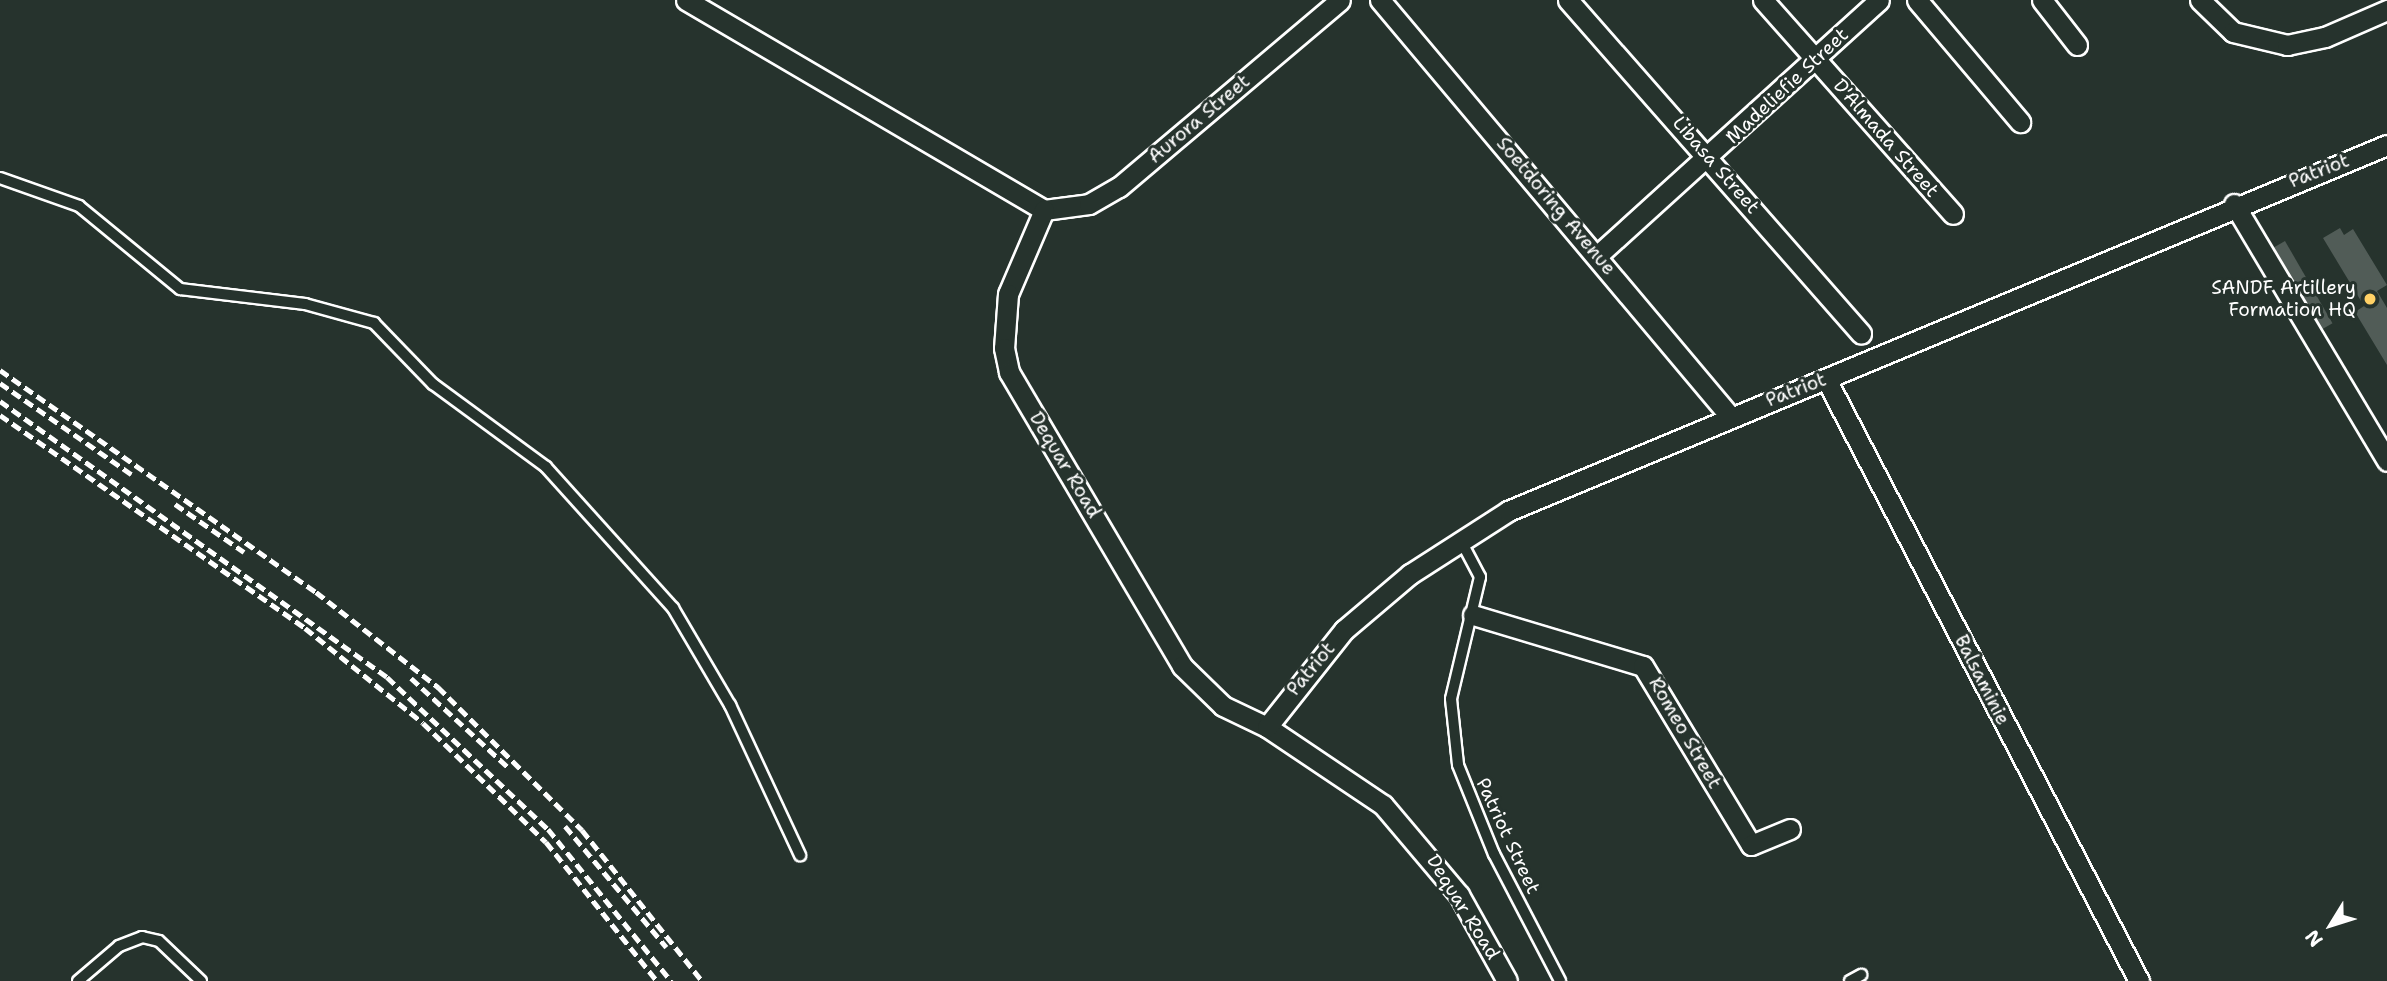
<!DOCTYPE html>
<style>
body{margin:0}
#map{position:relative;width:2387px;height:981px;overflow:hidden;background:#26332d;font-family:"Shantell Sans",sans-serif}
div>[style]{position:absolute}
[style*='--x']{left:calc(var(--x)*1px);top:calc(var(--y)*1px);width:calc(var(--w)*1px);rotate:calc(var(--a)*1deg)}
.building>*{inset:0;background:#515c57;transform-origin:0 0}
.roads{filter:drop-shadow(2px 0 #fff) drop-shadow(-2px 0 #fff) drop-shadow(0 2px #fff) drop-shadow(0 -2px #fff)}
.service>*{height:10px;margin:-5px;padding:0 5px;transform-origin:5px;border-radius:5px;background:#26332d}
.minor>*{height:19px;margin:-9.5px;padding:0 9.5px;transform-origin:9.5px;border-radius:9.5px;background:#26332d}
.rail>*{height:5px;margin-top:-2.5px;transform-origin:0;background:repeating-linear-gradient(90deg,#fff 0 10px,transparent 0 15px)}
.dots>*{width:19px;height:19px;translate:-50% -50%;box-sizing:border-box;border:4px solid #26332d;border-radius:50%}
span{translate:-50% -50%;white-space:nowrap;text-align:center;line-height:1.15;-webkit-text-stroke:6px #26332d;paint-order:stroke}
.street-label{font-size:19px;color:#fff}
.poi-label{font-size:19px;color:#fff}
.right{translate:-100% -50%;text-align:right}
.north{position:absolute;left:2296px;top:890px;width:70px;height:70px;-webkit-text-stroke:5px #26332d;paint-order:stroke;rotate:232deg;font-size:19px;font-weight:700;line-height:28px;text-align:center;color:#fff}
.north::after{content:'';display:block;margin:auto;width:24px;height:32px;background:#fff;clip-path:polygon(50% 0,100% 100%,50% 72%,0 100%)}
</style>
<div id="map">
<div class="building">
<i style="clip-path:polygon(2340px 228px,2344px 235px,2353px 229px,2387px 285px,2377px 291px,2387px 308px,2387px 365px,2355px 312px,2364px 306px,2323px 238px)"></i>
<i style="left:2285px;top:241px;width:95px;height:14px;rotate:60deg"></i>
</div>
<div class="roads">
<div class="service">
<i style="--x:0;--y:178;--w:84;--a:19.5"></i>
<i style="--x:79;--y:206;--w:131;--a:39.4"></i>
<i style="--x:180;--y:289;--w:126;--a:6.8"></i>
<i style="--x:305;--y:304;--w:72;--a:15.4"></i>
<i style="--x:374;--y:323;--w:85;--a:46"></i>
<i style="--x:433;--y:384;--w:140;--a:36.3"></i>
<i style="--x:546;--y:467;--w:190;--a:48"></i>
<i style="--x:673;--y:608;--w:113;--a:59.6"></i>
<i style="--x:730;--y:705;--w:166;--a:65"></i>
<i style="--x:1460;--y:539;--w:43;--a:62.2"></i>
<i style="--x:1480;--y:577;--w:125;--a:103.4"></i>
<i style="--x:1451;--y:699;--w:66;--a:83.9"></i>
<i style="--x:1458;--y:765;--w:96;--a:68"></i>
<i style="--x:1494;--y:854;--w:143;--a:62.5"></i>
<i style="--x:78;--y:981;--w:54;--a:-40.5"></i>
<i style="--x:119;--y:946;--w:25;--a:-21"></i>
<i style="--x:142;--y:937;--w:17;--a:13"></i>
<i style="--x:159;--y:941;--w:58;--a:43.6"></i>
<i style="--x:1850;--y:981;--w:13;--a:-29"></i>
</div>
<div class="minor">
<i style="--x:686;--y:0;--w:415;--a:30.4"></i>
<i style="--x:1044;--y:210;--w:45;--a:-7.6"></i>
<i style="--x:1089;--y:204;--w:34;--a:-30"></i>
<i style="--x:1119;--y:187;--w:289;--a:-40.2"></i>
<i style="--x:1380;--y:0;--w:542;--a:49.94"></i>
<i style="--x:1568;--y:0;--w:444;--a:48.7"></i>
<i style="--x:1763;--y:0;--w:286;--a:48.4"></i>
<i style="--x:1917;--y:0;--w:160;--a:49.8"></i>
<i style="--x:2042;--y:0;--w:57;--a:52.1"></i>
<i style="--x:2200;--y:0;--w:46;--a:44.1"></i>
<i style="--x:2233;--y:32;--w:56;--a:13.5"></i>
<i style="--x:2287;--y:45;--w:39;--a:-12"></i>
<i style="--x:2325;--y:37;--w:68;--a:-23.5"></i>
<i style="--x:2234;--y:204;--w:299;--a:59.2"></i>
<i style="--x:1044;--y:210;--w:91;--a:113.2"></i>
<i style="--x:1008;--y:294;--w:54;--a:94.2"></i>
<i style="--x:1004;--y:348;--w:25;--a:78"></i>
<i style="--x:1009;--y:372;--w:341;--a:59.5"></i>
<i style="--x:1182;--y:666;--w:57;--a:44.3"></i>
<i style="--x:1223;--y:706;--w:49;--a:25.5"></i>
<i style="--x:1267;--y:727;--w:140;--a:33.9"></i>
<i style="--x:1383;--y:805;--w:118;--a:49.8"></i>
<i style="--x:1459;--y:895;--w:98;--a:60.8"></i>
<i style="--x:1598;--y:255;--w:379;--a:-42.2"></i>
<i style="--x:1826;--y:379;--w:679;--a:62.53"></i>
<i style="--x:1473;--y:615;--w:177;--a:16.7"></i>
<i style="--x:1643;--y:666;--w:209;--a:58.9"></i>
<i style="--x:1751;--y:845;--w:42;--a:-22.3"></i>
<i style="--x:1267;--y:727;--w:124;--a:-51.6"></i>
<i style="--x:1344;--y:630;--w:87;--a:-40.3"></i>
<i style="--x:1410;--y:574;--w:117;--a:-32.7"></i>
<i style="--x:1508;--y:511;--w:952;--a:-22.61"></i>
</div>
</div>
<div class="rail">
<i style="--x:0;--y:370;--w:386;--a:35.1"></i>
<i style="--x:316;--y:592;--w:155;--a:37.9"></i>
<i style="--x:438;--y:687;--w:203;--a:44.8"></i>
<i style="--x:582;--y:830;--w:193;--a:51.5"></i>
<i style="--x:0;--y:383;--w:160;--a:34.8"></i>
<i style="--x:0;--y:401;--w:475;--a:35.5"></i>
<i style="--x:387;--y:677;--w:221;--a:43.4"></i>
<i style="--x:548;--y:829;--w:196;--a:51"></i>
<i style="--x:0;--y:415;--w:372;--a:34.9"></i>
<i style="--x:305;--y:628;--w:151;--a:38.8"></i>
<i style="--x:423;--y:723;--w:171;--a:44.1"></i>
<i style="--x:546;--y:842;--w:178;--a:51.4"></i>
<i style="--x:175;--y:504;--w:84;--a:34.8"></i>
<i style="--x:411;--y:678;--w:133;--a:42.6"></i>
<i style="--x:565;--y:826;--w:158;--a:50.1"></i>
</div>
<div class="dots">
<i style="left:2370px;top:299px;background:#ffd166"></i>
</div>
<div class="street-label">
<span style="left:1787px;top:86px;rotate:-43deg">Madeliefie Street</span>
<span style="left:1199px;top:119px;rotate:-40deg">Aurora Street</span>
<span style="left:1886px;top:138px;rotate:49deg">D'Almada Street</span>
<span style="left:1716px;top:165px;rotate:49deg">Libasa Street</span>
<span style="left:2319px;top:171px;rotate:-21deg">Patriot</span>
<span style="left:1556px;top:206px;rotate:50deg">Soetdoring Avenue</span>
<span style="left:1796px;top:390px;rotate:-21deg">Patriot</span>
<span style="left:1065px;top:465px;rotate:59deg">Dequar Road</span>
<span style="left:1311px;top:669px;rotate:-50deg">Patriot</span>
<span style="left:1982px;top:680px;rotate:63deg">Balsaminie</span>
<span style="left:1685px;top:733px;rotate:60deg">Romeo Street</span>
<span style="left:1508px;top:836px;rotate:65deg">Patriot Street</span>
<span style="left:1463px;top:907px;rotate:58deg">Dequar Road</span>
</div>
<div class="poi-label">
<span class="right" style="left:2356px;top:299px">SANDF Artillery<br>Formation HQ</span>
</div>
<div class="north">N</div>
</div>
